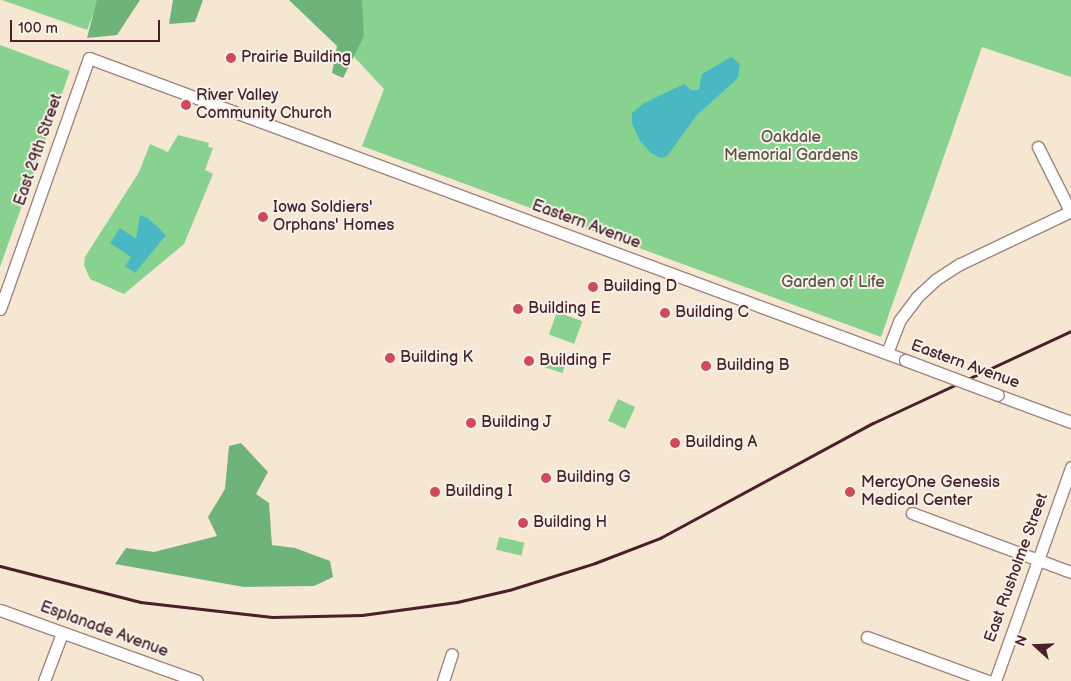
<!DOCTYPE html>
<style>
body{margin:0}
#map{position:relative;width:1071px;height:681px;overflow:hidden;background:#f6e7d3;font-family:"Balsamiq Sans",sans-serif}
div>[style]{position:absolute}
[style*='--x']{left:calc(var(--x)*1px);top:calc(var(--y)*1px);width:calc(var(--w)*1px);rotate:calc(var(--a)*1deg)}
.green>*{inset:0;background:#88d28f;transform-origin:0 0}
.forest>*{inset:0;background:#6eb47a}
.water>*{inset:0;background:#4ab8c3}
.roads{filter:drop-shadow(1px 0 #a0837f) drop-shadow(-1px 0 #a0837f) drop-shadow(0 1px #a0837f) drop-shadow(0 -1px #a0837f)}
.minor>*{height:11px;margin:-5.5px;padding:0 5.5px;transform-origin:5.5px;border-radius:5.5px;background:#fff}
.rail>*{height:3px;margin:-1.5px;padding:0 1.5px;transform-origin:1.5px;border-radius:1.5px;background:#4a1f2b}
.bridges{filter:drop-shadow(1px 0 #a0837f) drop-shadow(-1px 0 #a0837f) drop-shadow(0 1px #a0837f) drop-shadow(0 -1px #a0837f)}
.minor-bridge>*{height:11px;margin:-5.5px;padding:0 5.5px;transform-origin:5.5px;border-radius:5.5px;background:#fff}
.dots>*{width:14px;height:14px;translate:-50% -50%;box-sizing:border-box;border:2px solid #f7f3e8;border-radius:50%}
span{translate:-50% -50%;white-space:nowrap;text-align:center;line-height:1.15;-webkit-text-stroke:4px #f7f3e8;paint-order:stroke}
.poi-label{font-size:16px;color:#4a1f2b}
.left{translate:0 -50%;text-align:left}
.park-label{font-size:16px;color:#5d5549}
.street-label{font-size:16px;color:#4a1f2b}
.north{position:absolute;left:1011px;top:621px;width:50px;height:50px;-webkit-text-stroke:4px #f7f3e8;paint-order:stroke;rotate:290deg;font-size:14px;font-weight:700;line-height:20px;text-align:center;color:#4a1f2b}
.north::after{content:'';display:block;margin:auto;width:18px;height:22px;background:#4a1f2b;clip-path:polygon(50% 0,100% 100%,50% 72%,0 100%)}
.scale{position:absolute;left:10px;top:20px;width:150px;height:22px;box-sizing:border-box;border:2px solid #4a1f2b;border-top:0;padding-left:6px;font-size:15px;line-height:18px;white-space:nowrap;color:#4a1f2b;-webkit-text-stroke:4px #f7f3e8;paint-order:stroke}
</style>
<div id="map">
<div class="green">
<i style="clip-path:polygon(2px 0,99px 0,87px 30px)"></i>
<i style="clip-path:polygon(301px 0,1071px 0,1071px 77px,982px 47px,881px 337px,362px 146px,384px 89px)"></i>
<i style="clip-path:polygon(0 45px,70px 71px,0 267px)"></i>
<i style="clip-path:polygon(178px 135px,209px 143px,208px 147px,213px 148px,205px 170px,213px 174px,184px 244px,124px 294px,90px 279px,84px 265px,85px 257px,139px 172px,150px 144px,168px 152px)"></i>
<i style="left:557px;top:312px;width:27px;height:24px;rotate:20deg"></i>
<i style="left:546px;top:353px;width:22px;height:14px;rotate:18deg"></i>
<i style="left:618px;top:399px;width:19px;height:24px;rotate:25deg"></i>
<i style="left:499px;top:537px;width:26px;height:13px;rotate:13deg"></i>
</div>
<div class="forest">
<i style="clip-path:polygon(97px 0,140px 0,117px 35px,87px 38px)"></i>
<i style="clip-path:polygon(173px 0,203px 0,195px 22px,169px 24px)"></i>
<i style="clip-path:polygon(289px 0,362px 0,364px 36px,343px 78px,332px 73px,337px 46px)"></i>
<i style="clip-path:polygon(241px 443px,268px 472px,256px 494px,269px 503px,272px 545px,295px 548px,330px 561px,333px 577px,314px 586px,244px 587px,115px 564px,126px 548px,154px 552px,217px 536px,208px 517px,225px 489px,229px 446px)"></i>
</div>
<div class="water">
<i style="clip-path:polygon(731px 57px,740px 64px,738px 78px,697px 115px,667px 156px,661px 158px,651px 153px,640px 141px,632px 124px,632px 113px,644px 103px,684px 84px,691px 90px,699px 90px,702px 74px)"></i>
<i style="clip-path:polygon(140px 215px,148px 218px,166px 235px,135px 273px,125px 266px,131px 257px,110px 243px,120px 228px,136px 239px)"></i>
</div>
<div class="roads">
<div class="minor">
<i style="--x:1038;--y:147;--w:72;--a:63.4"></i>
<i style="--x:0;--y:309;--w:266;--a:-70.5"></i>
<i style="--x:89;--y:58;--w:870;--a:20.31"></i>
<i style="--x:887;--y:353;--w:34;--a:-69"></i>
<i style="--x:899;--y:321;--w:30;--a:-53"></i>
<i style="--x:917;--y:297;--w:25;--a:-43"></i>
<i style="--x:935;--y:280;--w:30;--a:-33"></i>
<i style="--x:960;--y:264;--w:123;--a:-25.5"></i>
<i style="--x:998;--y:395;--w:78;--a:20.3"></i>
<i style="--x:912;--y:513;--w:170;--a:20.4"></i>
<i style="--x:0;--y:610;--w:209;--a:19.8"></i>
<i style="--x:867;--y:637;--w:129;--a:20"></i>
<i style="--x:44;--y:681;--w:51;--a:-69.4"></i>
<i style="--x:443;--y:681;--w:28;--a:-72"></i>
<i style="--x:995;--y:681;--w:227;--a:-70.4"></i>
</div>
</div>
<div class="rail">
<i style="--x:0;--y:566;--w:145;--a:14.4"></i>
<i style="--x:140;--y:602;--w:133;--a:6.5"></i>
<i style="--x:272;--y:617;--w:90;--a:-1.3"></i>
<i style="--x:362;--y:615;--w:96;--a:-7.8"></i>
<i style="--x:457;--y:602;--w:53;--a:-13"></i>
<i style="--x:509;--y:590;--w:90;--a:-17.4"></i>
<i style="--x:595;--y:563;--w:70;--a:-21"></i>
<i style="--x:660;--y:538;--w:242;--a:-28.4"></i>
<i style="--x:873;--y:423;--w:218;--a:-24.9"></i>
</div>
<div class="bridges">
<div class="minor-bridge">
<i style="--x:905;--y:360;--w:99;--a:20.6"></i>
</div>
</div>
<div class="dots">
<i style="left:231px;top:58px;background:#d1495b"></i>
<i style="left:186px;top:105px;background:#d1495b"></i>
<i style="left:263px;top:217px;background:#d1495b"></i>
<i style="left:593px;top:287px;background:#d1495b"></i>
<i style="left:518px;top:309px;background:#d1495b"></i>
<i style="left:665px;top:313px;background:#d1495b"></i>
<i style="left:390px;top:358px;background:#d1495b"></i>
<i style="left:529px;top:361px;background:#d1495b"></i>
<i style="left:706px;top:366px;background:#d1495b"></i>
<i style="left:471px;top:423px;background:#d1495b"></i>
<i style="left:675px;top:443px;background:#d1495b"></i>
<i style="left:546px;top:478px;background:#d1495b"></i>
<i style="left:435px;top:492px;background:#d1495b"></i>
<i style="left:850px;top:492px;background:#d1495b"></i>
<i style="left:523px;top:523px;background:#d1495b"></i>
</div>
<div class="poi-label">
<span class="left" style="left:241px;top:58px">Prairie Building</span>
<span class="left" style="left:196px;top:105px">River Valley<br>Community Church</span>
<span class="left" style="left:273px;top:217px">Iowa Soldiers'<br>Orphans' Homes</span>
<span class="left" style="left:603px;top:287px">Building D</span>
<span class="left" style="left:528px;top:309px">Building E</span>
<span class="left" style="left:675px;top:313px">Building C</span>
<span class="left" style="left:400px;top:358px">Building K</span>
<span class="left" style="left:539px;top:361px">Building F</span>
<span class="left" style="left:716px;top:366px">Building B</span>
<span class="left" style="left:481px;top:423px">Building J</span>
<span class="left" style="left:685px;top:443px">Building A</span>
<span class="left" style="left:556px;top:478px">Building G</span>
<span class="left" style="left:861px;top:492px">MercyOne Genesis<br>Medical Center</span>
<span class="left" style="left:445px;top:492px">Building I</span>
<span class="left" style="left:533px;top:523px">Building H</span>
</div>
<div class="park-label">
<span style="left:791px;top:147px">Oakdale<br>Memorial Gardens</span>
<span style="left:833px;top:283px">Garden of Life</span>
</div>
<div class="street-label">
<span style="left:39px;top:150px;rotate:-71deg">East 29th Street</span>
<span style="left:586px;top:225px;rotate:20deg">Eastern Avenue</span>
<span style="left:965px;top:365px;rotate:20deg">Eastern Avenue</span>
<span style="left:1017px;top:568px;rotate:-70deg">East Rusholme Street</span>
<span style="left:104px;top:630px;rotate:20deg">Esplanade Avenue</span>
</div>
<div class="north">N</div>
<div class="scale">100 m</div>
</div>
